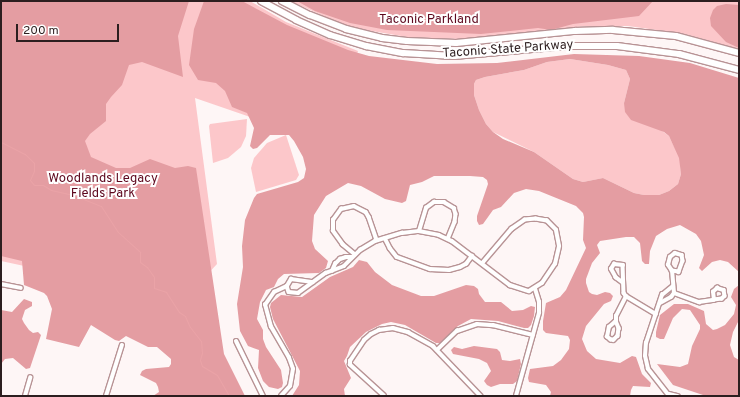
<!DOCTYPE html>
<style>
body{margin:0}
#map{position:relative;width:740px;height:397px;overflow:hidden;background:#fef6f6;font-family:Overpass,sans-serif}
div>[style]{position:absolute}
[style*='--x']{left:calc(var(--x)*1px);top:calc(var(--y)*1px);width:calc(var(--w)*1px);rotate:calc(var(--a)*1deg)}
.green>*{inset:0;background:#fcc7ca}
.forest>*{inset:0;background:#e49da2}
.stream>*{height:1px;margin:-0.5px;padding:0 0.5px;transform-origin:0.5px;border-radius:0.5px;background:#eaa3a7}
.roads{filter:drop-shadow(1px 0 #b89395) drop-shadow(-1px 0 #b89395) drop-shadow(0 1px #b89395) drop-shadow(0 -1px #b89395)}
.minor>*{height:3.5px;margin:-1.75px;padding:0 1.75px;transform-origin:1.75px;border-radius:1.75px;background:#fff}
.tertiary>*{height:4px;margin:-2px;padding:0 2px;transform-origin:2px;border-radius:2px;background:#fff}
.motorway>*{height:6px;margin:-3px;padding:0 3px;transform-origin:3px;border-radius:3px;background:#fff}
span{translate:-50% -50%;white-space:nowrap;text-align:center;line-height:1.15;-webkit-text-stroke:4px #fff;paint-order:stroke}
.park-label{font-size:13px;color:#5d071d}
.street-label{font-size:13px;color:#2c1e1f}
.frame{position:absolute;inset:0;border:2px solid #2c1e1f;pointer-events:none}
.scale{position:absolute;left:16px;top:24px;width:103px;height:18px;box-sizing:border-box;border:2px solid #2c1e1f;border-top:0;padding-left:5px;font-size:12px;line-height:14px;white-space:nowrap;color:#2c1e1f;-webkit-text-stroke:3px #fff;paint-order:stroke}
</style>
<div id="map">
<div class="green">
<i style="clip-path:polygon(1px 1px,250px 1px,286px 22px,358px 51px,329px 136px,308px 137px,195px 98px,217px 264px,147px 339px,29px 267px,1px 261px)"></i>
<i style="clip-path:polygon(290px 1px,739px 1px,739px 49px,685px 34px,628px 26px,586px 26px,459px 39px,407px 37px,366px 30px,342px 24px)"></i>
<i style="clip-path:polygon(570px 59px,608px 65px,626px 70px,630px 79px,624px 103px,669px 136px,680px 158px,681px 174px,678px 184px,669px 191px,659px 195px,644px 195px,634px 193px,603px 178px,583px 182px,573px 179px,534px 152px,493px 132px,486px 124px,479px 110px,474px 95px,474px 84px,476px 80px,485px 77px,524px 70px,547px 62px)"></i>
<i style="clip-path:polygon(247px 119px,246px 136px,241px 147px,228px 158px,213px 163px,209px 126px,210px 124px)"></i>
<i style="clip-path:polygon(286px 135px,299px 175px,296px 180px,256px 192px,251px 168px,254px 158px,267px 143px)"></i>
</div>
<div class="forest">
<i style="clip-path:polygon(1px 1px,189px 1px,178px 36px,183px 77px,142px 62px,129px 65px,122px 85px,111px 97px,106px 104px,106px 121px,90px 134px,85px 141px,91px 157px,116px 168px,130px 168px,150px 159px,175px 168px,188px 166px,196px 168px,224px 354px,245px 396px,153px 396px,159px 392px,158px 387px,156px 383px,140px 375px,142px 371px,146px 369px,169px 367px,171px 364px,171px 359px,157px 347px,148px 347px,126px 336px,119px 341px,115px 340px,91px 325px,79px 347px,46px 339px,52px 309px,47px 296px,44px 293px,24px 285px,22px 261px,1px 256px)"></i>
<i style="clip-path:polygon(evenodd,204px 1px,242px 1px,287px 25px,348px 50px,369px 56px,437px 64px,497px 63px,574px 54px,639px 56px,690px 63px,739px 78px,739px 272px,728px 262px,720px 260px,712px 262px,702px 271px,699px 268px,704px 255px,701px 241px,696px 234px,680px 225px,667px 229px,656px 236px,650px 251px,649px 264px,645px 264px,642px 261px,640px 243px,634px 237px,626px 237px,600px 241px,597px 245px,600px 253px,592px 263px,586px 279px,586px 283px,589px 292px,592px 294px,597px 295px,605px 292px,610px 293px,613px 296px,611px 301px,604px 304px,586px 326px,582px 339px,587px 351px,596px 359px,620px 363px,632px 356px,636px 357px,642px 374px,651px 383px,650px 387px,633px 386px,631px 390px,630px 396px,550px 396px,551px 392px,546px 385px,529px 382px,528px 378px,530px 369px,553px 366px,561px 360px,569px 349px,570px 340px,568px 336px,546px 333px,543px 330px,543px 321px,546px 303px,560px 297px,566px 290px,586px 248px,583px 240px,584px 217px,583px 213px,576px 206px,539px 191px,526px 189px,514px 193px,501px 207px,493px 210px,483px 224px,479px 225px,477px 221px,477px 216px,488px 184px,487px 180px,483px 177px,470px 176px,434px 176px,422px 182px,410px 185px,406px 201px,402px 203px,385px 199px,361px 186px,348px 183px,326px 196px,314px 215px,312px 241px,315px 249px,328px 261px,326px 268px,319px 273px,284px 274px,278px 279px,274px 287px,266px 290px,260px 302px,257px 319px,263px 330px,263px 339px,266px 347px,281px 370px,283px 383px,282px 387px,278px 389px,269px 387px,263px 381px,258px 368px,259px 350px,248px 346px,240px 331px,237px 304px,243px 267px,242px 246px,245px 220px,254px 198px,257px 194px,298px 182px,304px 178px,306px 169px,303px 157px,294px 141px,289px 135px,270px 135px,257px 148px,253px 149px,250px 146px,254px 128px,247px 113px,232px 107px,225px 91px,216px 83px,198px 80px,189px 65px,194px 29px,204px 1px,570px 59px,608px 65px,626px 70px,630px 79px,624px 103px,625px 112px,631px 120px,664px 132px,669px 136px,679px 158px,681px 174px,678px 184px,669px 191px,659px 195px,644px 195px,634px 193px,603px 178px,583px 182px,573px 179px,534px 152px,503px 139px,493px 132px,486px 124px,479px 110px,474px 95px,474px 84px,476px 80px,485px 77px,524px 70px,547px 62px,570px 59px)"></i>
<i style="clip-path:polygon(297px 1px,653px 1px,639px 16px,573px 24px,551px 30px,538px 28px,481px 34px,387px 30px,350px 23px,315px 11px)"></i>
<i style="clip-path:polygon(726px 4px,739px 5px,739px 48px,726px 42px,711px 26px,710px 18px,713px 10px,717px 6px)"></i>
<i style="clip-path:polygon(359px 260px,367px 262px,375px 272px,392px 285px,421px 296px,434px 296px,466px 285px,474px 286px,478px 289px,479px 294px,485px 302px,501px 302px,512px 311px,523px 310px,531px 306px,535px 307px,534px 316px,531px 325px,528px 328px,524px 328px,498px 321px,471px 319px,458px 326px,440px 343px,436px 343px,405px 325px,391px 322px,382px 324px,366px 332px,350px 347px,347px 356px,344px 361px,351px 378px,344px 389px,345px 396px,292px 396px,299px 385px,300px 371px,273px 319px,270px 307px,271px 303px,281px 295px,302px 297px,330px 277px,353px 267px)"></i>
<i style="clip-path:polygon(739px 285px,739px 320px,733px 332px,730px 345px,734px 357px,739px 360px,739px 396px,706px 396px,673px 385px,657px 364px,680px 367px,688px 364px,692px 346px,700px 329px,700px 325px,690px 310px,682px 309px,673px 318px,664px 339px,660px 339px,656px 337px,656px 332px,660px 315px,674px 304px,688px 304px,704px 311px,706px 324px,713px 330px,717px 329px,725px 325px,734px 314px,736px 305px,731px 297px,734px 289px)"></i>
<i style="clip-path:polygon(24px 299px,32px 302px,32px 306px,25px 310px,22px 319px,24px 323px,29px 330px,33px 333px,38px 332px,41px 335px,30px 368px,26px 369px,13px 358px,5px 359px,1px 364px,1px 310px,12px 312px)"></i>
<i style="clip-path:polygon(474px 346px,497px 349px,500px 352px,502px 360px,510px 361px,520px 359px,521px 364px,517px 381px,513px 384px,500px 384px,491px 387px,487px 385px,484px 381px,491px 371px,487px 363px,479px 359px,453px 354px,451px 350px,454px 347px,462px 349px)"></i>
</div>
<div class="stream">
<i style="--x:1;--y:142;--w:27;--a:27"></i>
<i style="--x:25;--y:154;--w:13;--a:45"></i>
<i style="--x:34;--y:163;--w:8;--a:90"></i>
<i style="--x:34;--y:171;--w:10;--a:114"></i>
<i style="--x:30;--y:180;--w:6;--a:51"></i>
<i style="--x:34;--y:185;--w:9;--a:0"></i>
<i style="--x:43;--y:185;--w:9;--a:32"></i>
<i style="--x:51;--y:190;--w:26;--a:13"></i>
<i style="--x:76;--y:196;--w:27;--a:22"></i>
<i style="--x:101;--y:206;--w:31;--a:57"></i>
<i style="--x:118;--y:232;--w:30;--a:42"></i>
<i style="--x:140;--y:252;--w:10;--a:90"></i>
<i style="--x:140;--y:262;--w:9;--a:36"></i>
<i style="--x:147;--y:267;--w:12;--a:55"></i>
<i style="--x:154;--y:277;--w:11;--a:90"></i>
<i style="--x:154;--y:288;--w:13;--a:18"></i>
<i style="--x:166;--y:292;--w:24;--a:57"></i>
<i style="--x:179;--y:312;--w:7;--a:34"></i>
<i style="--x:185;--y:316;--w:12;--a:66"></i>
<i style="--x:190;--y:327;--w:18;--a:52"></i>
<i style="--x:201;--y:341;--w:12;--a:85"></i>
<i style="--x:202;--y:353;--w:7;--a:106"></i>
<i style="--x:200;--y:360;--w:6;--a:72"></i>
<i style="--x:202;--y:366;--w:17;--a:31"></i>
<i style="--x:217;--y:375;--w:24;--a:60"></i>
</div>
<div class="roads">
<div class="minor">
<i style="--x:419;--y:231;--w:24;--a:-73"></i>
<i style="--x:426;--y:208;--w:10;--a:-37"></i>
<i style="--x:434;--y:202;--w:10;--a:0"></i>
<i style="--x:444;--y:202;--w:12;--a:31"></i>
<i style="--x:454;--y:208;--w:6;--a:72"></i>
<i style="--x:456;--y:214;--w:8;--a:97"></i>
<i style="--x:455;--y:222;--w:18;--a:112"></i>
<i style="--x:385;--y:238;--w:11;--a:63"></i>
<i style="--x:390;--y:248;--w:11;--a:52"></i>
<i style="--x:397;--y:257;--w:35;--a:20"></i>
<i style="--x:430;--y:269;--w:19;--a:3"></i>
<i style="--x:449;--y:270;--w:11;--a:-15"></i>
<i style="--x:460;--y:267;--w:7;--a:-27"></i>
<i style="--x:466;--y:264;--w:10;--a:-53"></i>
<i style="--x:675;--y:253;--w:7;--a:16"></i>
<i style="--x:682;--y:255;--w:6;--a:81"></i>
<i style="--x:683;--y:261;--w:12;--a:110"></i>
<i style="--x:679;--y:272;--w:7;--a:-172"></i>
<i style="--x:672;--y:271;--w:7;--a:-124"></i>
<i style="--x:668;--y:265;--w:8;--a:-76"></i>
<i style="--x:670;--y:257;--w:6;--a:-39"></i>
<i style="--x:355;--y:255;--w:16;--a:-140"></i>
<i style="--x:343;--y:245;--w:17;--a:-126"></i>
<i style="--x:333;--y:231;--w:11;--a:-90"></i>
<i style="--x:333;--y:220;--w:14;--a:-54"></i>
<i style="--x:341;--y:209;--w:13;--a:-13"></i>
<i style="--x:354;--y:206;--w:13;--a:27"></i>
<i style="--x:366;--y:212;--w:6;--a:59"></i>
<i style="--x:369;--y:217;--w:24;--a:71"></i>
<i style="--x:332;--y:271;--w:8;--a:-67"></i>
<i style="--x:335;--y:264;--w:7;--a:-45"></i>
<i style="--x:340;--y:259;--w:6;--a:-18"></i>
<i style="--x:346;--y:257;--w:6;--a:0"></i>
<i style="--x:623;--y:283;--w:9;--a:-144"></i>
<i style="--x:616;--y:278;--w:10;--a:-119"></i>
<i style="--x:611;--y:269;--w:6;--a:-59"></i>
<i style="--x:614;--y:264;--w:9;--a:6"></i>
<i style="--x:623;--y:265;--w:28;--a:88"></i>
<i style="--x:624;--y:293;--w:4;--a:56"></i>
<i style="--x:1;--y:284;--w:20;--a:11"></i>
<i style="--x:287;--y:286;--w:6;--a:72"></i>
<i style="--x:289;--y:292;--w:9;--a:6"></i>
<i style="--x:298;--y:293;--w:34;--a:-36"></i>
<i style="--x:326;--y:273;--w:19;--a:-21"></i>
<i style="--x:344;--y:266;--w:23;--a:-45"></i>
<i style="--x:360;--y:250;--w:17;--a:-31"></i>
<i style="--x:375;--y:241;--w:28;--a:-17"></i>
<i style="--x:402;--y:233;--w:17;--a:-7"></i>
<i style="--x:419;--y:231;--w:20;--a:11"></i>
<i style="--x:439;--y:235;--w:14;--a:25"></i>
<i style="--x:452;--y:241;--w:73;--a:37.2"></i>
<i style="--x:510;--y:285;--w:20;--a:18"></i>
<i style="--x:529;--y:291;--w:15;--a:-32"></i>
<i style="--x:542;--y:283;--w:23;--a:-56"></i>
<i style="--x:555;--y:264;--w:18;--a:-77"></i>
<i style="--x:559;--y:246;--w:16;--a:-101"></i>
<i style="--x:556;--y:230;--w:13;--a:-135"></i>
<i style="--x:547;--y:221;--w:11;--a:-170"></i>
<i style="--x:536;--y:219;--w:11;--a:175"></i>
<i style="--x:525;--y:220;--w:16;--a:145"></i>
<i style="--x:512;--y:229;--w:45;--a:130.5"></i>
<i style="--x:717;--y:288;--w:7;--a:16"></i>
<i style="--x:724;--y:290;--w:6;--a:81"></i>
<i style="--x:725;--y:296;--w:4;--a:135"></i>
<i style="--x:722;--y:299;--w:8;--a:173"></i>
<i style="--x:714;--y:300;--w:8;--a:-97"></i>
<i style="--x:713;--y:292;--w:6;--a:-45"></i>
<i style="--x:674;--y:293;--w:27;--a:20"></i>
<i style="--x:699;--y:302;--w:15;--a:-8"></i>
<i style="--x:626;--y:296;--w:35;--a:31"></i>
<i style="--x:660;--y:303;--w:13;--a:-29"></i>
<i style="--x:671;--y:297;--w:5;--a:-53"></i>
<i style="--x:674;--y:293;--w:22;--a:-95"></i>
<i style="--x:616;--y:321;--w:8;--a:67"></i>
<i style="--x:619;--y:328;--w:8;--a:97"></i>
<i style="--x:618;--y:336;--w:6;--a:135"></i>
<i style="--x:614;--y:340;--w:3;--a:180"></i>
<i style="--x:611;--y:340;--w:5;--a:-143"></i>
<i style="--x:607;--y:337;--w:10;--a:-79"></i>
<i style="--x:609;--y:327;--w:9;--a:-41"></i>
<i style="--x:616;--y:321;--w:5;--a:-90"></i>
<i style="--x:616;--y:316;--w:22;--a:-63"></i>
<i style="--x:437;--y:350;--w:28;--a:-44"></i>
<i style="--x:457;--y:331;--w:21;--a:-19"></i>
<i style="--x:477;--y:324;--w:16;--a:4"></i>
<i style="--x:493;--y:325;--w:41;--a:14"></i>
<i style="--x:669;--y:394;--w:9;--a:13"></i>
<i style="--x:25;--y:396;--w:19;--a:-74"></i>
<i style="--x:106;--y:396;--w:53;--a:-72.6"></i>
<i style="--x:281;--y:396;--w:13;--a:-48"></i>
<i style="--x:290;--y:386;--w:17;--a:-80"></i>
<i style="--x:293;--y:369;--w:12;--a:-110"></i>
<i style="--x:289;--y:358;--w:36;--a:-120"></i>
<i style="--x:271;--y:327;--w:23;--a:-105"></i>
<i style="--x:265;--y:305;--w:16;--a:-55"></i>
<i style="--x:274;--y:292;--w:14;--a:-25"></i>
<i style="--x:287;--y:286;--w:8;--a:-60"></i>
<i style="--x:291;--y:279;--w:22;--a:8"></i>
<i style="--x:384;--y:396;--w:46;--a:-137.6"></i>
<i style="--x:350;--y:365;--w:4;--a:-90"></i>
<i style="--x:350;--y:361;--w:25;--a:-56"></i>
<i style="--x:364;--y:340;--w:9;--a:-41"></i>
<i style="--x:371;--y:334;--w:9;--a:-27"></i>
<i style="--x:379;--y:330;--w:14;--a:-8"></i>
<i style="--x:393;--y:328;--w:16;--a:15"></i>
<i style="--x:408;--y:332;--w:29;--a:29"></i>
<i style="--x:433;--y:346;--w:69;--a:46.2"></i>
<i style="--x:516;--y:396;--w:86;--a:-74.5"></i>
<i style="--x:539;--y:313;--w:11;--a:-90"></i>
<i style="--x:539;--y:302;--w:14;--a:-107"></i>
<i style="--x:669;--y:396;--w:34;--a:-128"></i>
<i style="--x:648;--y:369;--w:13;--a:-103"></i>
<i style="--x:645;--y:356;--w:13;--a:-86"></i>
<i style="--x:646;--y:343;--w:51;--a:-71.6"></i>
<i style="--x:662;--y:295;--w:14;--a:-39"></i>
</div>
<div class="tertiary">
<i style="--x:236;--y:341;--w:61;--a:63.9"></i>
</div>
<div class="motorway">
<i style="--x:261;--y:1;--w:40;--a:28"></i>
<i style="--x:296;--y:20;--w:37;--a:24"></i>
<i style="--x:330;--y:35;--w:38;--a:17"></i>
<i style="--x:366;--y:46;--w:38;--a:11"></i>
<i style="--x:403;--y:53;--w:51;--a:3.4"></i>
<i style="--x:454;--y:56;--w:112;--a:-5.1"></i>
<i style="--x:566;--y:46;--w:51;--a:0"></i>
<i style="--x:617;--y:46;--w:63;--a:7.4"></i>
<i style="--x:679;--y:54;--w:62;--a:14.9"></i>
<i style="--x:282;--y:1;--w:31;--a:27"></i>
<i style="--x:310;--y:15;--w:39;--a:21"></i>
<i style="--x:346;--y:29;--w:37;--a:14"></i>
<i style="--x:382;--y:38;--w:25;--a:7"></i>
<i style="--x:407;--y:41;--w:49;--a:2.3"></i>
<i style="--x:456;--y:43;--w:120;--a:-5.8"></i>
<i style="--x:575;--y:31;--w:38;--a:-2"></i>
<i style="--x:613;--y:30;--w:63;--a:5.4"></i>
<i style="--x:676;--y:36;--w:65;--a:15.1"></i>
</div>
</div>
<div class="park-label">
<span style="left:429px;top:20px">Taconic Parkland</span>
<span style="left:103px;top:187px">Woodlands Legacy<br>Fields Park</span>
</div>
<div class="street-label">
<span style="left:508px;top:50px;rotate:-4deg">Taconic State Parkway</span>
</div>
<div class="frame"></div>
<div class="scale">200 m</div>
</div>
